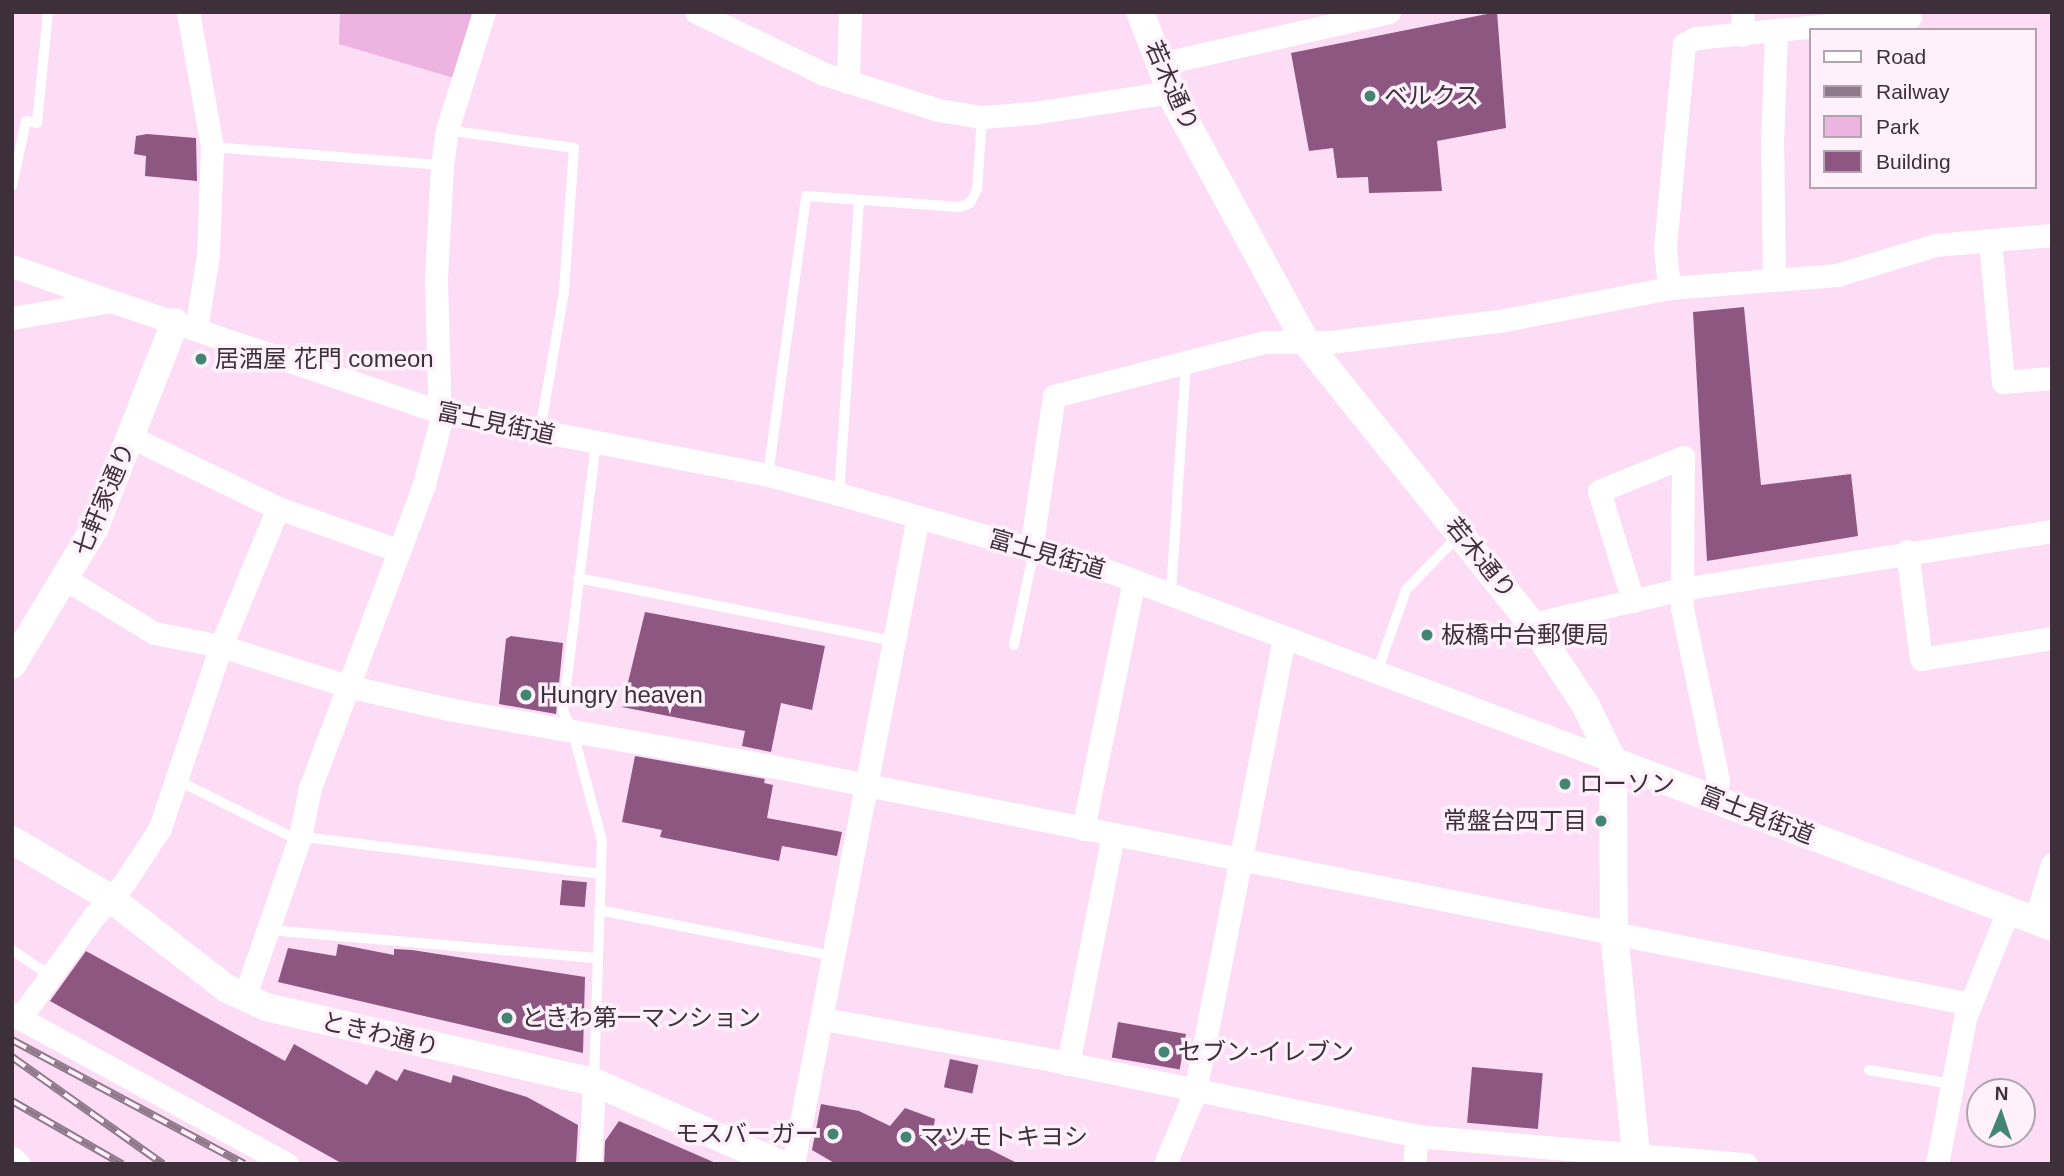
<!DOCTYPE html>
<meta charset="utf-8">
<style>
body{margin:0}
#map{position:relative;width:2064px;height:1176px;overflow:hidden;background:#fddcf6;font-family:Arial,"Noto Sans JP",sans-serif}
div>[style]{position:absolute}
[style*='--x']{left:calc(var(--x)*1px);top:calc(var(--y)*1px);width:calc(var(--w)*1px);rotate:calc(var(--a)*1deg)}
.green>*{inset:0;background:#edb3e1}
.building>*{inset:0;background:#8d5782;transform-origin:0 0}
.service>*{height:10px;margin:-5px;padding:0 5px;transform-origin:5px;border-radius:5px;background:#fff}
.minor>*{height:23px;margin:-11.5px;padding:0 11.5px;transform-origin:11.5px;border-radius:11.5px;background:#fff}
.tertiary>*{height:28px;margin:-14px;padding:0 14px;transform-origin:14px;border-radius:14px;background:#fff}
.rail>*{height:8px;margin-top:-4px;transform-origin:0;background:repeating-linear-gradient(90deg,#fef1fb 0 16px,#8e7889 0 32px);box-sizing:border-box;border-block:2px solid #8e7889}
.dots>*{width:19px;height:19px;translate:-50% -50%;box-sizing:border-box;border:4px solid #fef1fb;border-radius:50%}
span{translate:-50% -50%;white-space:nowrap;text-align:center;line-height:1.15;-webkit-text-stroke:7px #fef1fb;paint-order:stroke}
.street-label{font-size:24px;color:#3d303a}
.poi-label{font-size:24px;color:#3d303a}
.left{translate:0 -50%;text-align:left}
.right{translate:-100% -50%;text-align:right}
.frame{position:absolute;inset:0;border:14px solid #3d303a;pointer-events:none}
.legend{position:absolute;left:1809px;top:28px;width:228px;height:161px;box-sizing:border-box;background:#fef1fb;border:2px solid #b1a4ae;margin:0;padding:9px 12px;list-style:none;font-size:21px;color:#3d303a}
.legend li{display:flex;align-items:center;gap:14px;height:35px}
.legend b{width:35px;border:2px solid #b1a4ae}
.north{position:absolute;left:1966px;top:1078px;width:70px;height:70px;box-sizing:border-box;background:#fef1fb;border:2px solid #b1a4ae;border-radius:50%;rotate:2deg;font-size:19px;font-weight:700;line-height:28px;text-align:center;color:#3d303a}
.north::after{content:'';display:block;margin:auto;width:24px;height:32px;background:#438575;clip-path:polygon(50% 0,100% 100%,50% 72%,0 100%)}
</style>
<div id="map">
<div class="green">
<i style="clip-path:polygon(340px 12px,474px 12px,454px 78px,339px 44px)"></i>
</div>
<div class="building">
<i style="clip-path:polygon(1497px 12px,1506px 128px,1437px 141px,1442px 191px,1369px 193px,1368px 177px,1337px 178px,1333px 148px,1309px 151px,1291px 53px)"></i>
<i style="clip-path:polygon(147px 134px,196px 138px,197px 181px,145px 176px,146px 156px,134px 154px,136px 136px)"></i>
<i style="clip-path:polygon(1744px 307px,1761px 485px,1851px 474px,1858px 536px,1707px 561px,1693px 312px)"></i>
<i style="clip-path:polygon(645px 612px,825px 646px,812px 710px,781px 703px,771px 752px,742px 746px,745px 731px,622px 707px)"></i>
<i style="clip-path:polygon(511px 636px,563px 643px,556px 714px,499px 704px,506px 639px)"></i>
<i style="clip-path:polygon(635px 756px,765px 779px,764px 783px,773px 785px,767px 818px,842px 832px,837px 856px,782px 846px,779px 861px,660px 837px,662px 830px,622px 822px)"></i>
<i style="left:562px;top:880px;width:25px;height:25px;rotate:5deg"></i>
<i style="clip-path:polygon(338px 944px,394px 955px,394px 949px,412px 950px,585px 977px,583px 1053px,278px 982px,288px 948px,336px 956px)"></i>
<i style="clip-path:polygon(86px 951px,285px 1061px,294px 1044px,367px 1085px,376px 1070px,397px 1081px,404px 1069px,451px 1083px,453px 1075px,527px 1097px,578px 1125px,576px 1164px,343px 1164px,50px 1001px)"></i>
<i style="left:1118px;top:1022px;width:69px;height:36px;rotate:10deg"></i>
<i style="left:950px;top:1059px;width:29px;height:29px;rotate:12deg"></i>
<i style="left:1472px;top:1067px;width:71px;height:56px;rotate:5deg"></i>
<i style="clip-path:polygon(821px 1104px,859px 1111px,890px 1126px,905px 1108px,935px 1119px,933px 1130px,964px 1145px,967px 1138px,1019px 1164px,836px 1164px,812px 1150px)"></i>
<i style="clip-path:polygon(619px 1121px,718px 1164px,604px 1164px,605px 1141px)"></i>
</div>
<div class="service">
<i style="--x:447;--y:130;--w:128;--a:8.1"></i>
<i style="--x:574;--y:148;--w:144;--a:94"></i>
<i style="--x:564;--y:292;--w:141;--a:99.8"></i>
<i style="--x:212;--y:147;--w:231;--a:4.5"></i>
<i style="--x:12;--y:186;--w:66;--a:-77.8"></i>
<i style="--x:26;--y:121;--w:11;--a:10"></i>
<i style="--x:37;--y:123;--w:112;--a:-84.3"></i>
<i style="--x:768;--y:475;--w:282;--a:-82.2"></i>
<i style="--x:806;--y:196;--w:154;--a:4.1"></i>
<i style="--x:960;--y:207;--w:11;--a:-22"></i>
<i style="--x:970;--y:203;--w:15;--a:-62"></i>
<i style="--x:977;--y:190;--w:73;--a:-86.1"></i>
<i style="--x:839;--y:494;--w:295;--a:-86.1"></i>
<i style="--x:578;--y:578;--w:322;--a:11.3"></i>
<i style="--x:1171;--y:594;--w:231;--a:-86.3"></i>
<i style="--x:1014;--y:645;--w:97;--a:-78.1"></i>
<i style="--x:1377;--y:672;--w:87;--a:-70.5"></i>
<i style="--x:1406;--y:590;--w:75;--a:-46.1"></i>
<i style="--x:177;--y:780;--w:124;--a:26.4"></i>
<i style="--x:288;--y:835;--w:315;--a:7.1"></i>
<i style="--x:599;--y:910;--w:238;--a:11.1"></i>
<i style="--x:269;--y:930;--w:330;--a:4.9"></i>
<i style="--x:12;--y:950;--w:48;--a:34"></i>
<i style="--x:1869;--y:1070;--w:84;--a:9.6"></i>
<i style="--x:594;--y:1080;--w:239;--a:-88.1"></i>
<i style="--x:602;--y:841;--w:116;--a:-105"></i>
<i style="--x:572;--y:729;--w:20;--a:-117"></i>
<i style="--x:563;--y:711;--w:270;--a:-83"></i>
</div>
<div class="minor">
<i style="--x:188;--y:12;--w:137;--a:79.9"></i>
<i style="--x:212;--y:147;--w:108;--a:92.1"></i>
<i style="--x:208;--y:255;--w:75;--a:99.2"></i>
<i style="--x:696;--y:12;--w:142;--a:25.8"></i>
<i style="--x:824;--y:74;--w:120;--a:17.5"></i>
<i style="--x:938;--y:110;--w:45;--a:9"></i>
<i style="--x:982;--y:117;--w:51;--a:-4.5"></i>
<i style="--x:1033;--y:113;--w:140;--a:-8.7"></i>
<i style="--x:1742;--y:35;--w:23;--a:-88"></i>
<i style="--x:1160;--y:64;--w:235;--a:-12.8"></i>
<i style="--x:848;--y:82;--w:70;--a:-88.4"></i>
<i style="--x:1990;--y:241;--w:142;--a:84.7"></i>
<i style="--x:2003;--y:382;--w:49;--a:-4.7"></i>
<i style="--x:12;--y:266;--w:102;--a:19.5"></i>
<i style="--x:1774;--y:280;--w:137;--a:-90.8"></i>
<i style="--x:1772;--y:143;--w:110;--a:-87.9"></i>
<i style="--x:1669;--y:288;--w:40;--a:-95.7"></i>
<i style="--x:1665;--y:248;--w:205;--a:-84.7"></i>
<i style="--x:1684;--y:44;--w:13;--a:-27"></i>
<i style="--x:1696;--y:38;--w:215;--a:-5.6"></i>
<i style="--x:12;--y:318;--w:100;--a:-9.7"></i>
<i style="--x:111;--y:301;--w:348;--a:18.6"></i>
<i style="--x:441;--y:412;--w:333;--a:10.9"></i>
<i style="--x:768;--y:475;--w:73;--a:15"></i>
<i style="--x:839;--y:494;--w:286;--a:16"></i>
<i style="--x:1114;--y:573;--w:533;--a:20.64"></i>
<i style="--x:131;--y:437;--w:163;--a:25.8"></i>
<i style="--x:278;--y:508;--w:126;--a:19.4"></i>
<i style="--x:1031;--y:549;--w:155;--a:-81.5"></i>
<i style="--x:1054;--y:396;--w:217;--a:-14.4"></i>
<i style="--x:1264;--y:342;--w:67;--a:0"></i>
<i style="--x:1331;--y:342;--w:175;--a:-7.2"></i>
<i style="--x:1505;--y:320;--w:167;--a:-11"></i>
<i style="--x:1669;--y:288;--w:169;--a:-4.4"></i>
<i style="--x:1837;--y:275;--w:102;--a:-17"></i>
<i style="--x:1935;--y:245;--w:117;--a:-4.9"></i>
<i style="--x:1907;--y:551;--w:109;--a:82.6"></i>
<i style="--x:1921;--y:659;--w:133;--a:-9.1"></i>
<i style="--x:67;--y:580;--w:102;--a:31.3"></i>
<i style="--x:154;--y:633;--w:68;--a:11"></i>
<i style="--x:221;--y:646;--w:132;--a:17.6"></i>
<i style="--x:347;--y:686;--w:104;--a:12.8"></i>
<i style="--x:448;--y:709;--w:323;--a:10"></i>
<i style="--x:766;--y:765;--w:1228;--a:11.22"></i>
<i style="--x:1633;--y:601;--w:115;--a:-107.2"></i>
<i style="--x:1599;--y:491;--w:91;--a:-22"></i>
<i style="--x:1683;--y:457;--w:151;--a:90.4"></i>
<i style="--x:1682;--y:608;--w:177;--a:78.2"></i>
<i style="--x:1718;--y:781;--w:19;--a:106"></i>
<i style="--x:1532;--y:624;--w:154;--a:-13.1"></i>
<i style="--x:1682;--y:589;--w:375;--a:-8.9"></i>
<i style="--x:1083;--y:829;--w:254;--a:-78.4"></i>
<i style="--x:2035;--y:921;--w:59;--a:-73.4"></i>
<i style="--x:244;--y:998;--w:170;--a:-70.8"></i>
<i style="--x:300;--y:837;--w:50;--a:-78.5"></i>
<i style="--x:310;--y:788;--w:325;--a:-69.4"></i>
<i style="--x:424;--y:484;--w:62;--a:-75.1"></i>
<i style="--x:440;--y:424;--w:147;--a:-91.6"></i>
<i style="--x:436;--y:277;--w:112;--a:-86.9"></i>
<i style="--x:442;--y:165;--w:35;--a:-82"></i>
<i style="--x:447;--y:130;--w:124;--a:-72.6"></i>
<i style="--x:12;--y:1014;--w:313;--a:28.6"></i>
<i style="--x:20;--y:1018;--w:126;--a:-54"></i>
<i style="--x:94;--y:916;--w:45;--a:-47.7"></i>
<i style="--x:124;--y:883;--w:66;--a:-56.8"></i>
<i style="--x:160;--y:828;--w:192;--a:-71.5"></i>
<i style="--x:221;--y:646;--w:149;--a:-67.6"></i>
<i style="--x:823;--y:1019;--w:217;--a:10.1"></i>
<i style="--x:1037;--y:1057;--w:388;--a:11.7"></i>
<i style="--x:1417;--y:1136;--w:330;--a:4.9"></i>
<i style="--x:1068;--y:1064;--w:233;--a:-78.9"></i>
<i style="--x:12;--y:1158;--w:9;--a:41"></i>
<i style="--x:590;--y:1164;--w:82;--a:-87.2"></i>
<i style="--x:793;--y:1164;--w:659;--a:-79.07"></i>
<i style="--x:1165;--y:1164;--w:78;--a:-67.4"></i>
<i style="--x:1195;--y:1092;--w:464;--a:-78.9"></i>
<i style="--x:1414;--y:1164;--w:28;--a:-84"></i>
<i style="--x:1937;--y:1164;--w:149;--a:-79.1"></i>
<i style="--x:1965;--y:1018;--w:115;--a:-68.1"></i>
</div>
<div class="tertiary">
<i style="--x:1140;--y:12;--w:99;--a:68.6"></i>
<i style="--x:1176;--y:104;--w:270;--a:61.4"></i>
<i style="--x:1305;--y:341;--w:363;--a:51.3"></i>
<i style="--x:1532;--y:624;--w:98;--a:56.6"></i>
<i style="--x:1586;--y:706;--w:61;--a:63.9"></i>
<i style="--x:1613;--y:761;--w:172;--a:89.7"></i>
<i style="--x:1614;--y:933;--w:232;--a:84.3"></i>
<i style="--x:12;--y:665;--w:159;--a:-58.9"></i>
<i style="--x:94;--y:529;--w:222;--a:-68.6"></i>
<i style="--x:1613;--y:761;--w:469;--a:20.7"></i>
<i style="--x:12;--y:840;--w:114;--a:30.6"></i>
<i style="--x:110;--y:898;--w:147;--a:37.8"></i>
<i style="--x:226;--y:988;--w:44;--a:25.4"></i>
<i style="--x:266;--y:1007;--w:336;--a:12.9"></i>
<i style="--x:594;--y:1082;--w:203;--a:23.8"></i>
</div>
<div class="rail">
<i style="--x:12;--y:1040;--w:263;--a:28.1"></i>
<i style="--x:12;--y:1057;--w:185;--a:35.3"></i>
<i style="--x:12;--y:1101;--w:127;--a:29.8"></i>
</div>
<div class="dots">
<i style="left:1370px;top:96px;background:#438575"></i>
<i style="left:201px;top:359px;background:#438575"></i>
<i style="left:1427px;top:635px;background:#438575"></i>
<i style="left:526px;top:695px;background:#438575"></i>
<i style="left:1565px;top:784px;background:#438575"></i>
<i style="left:1601px;top:821px;background:#438575"></i>
<i style="left:507px;top:1018px;background:#438575"></i>
<i style="left:1164px;top:1052px;background:#438575"></i>
<i style="left:833px;top:1134px;background:#438575"></i>
<i style="left:906px;top:1137px;background:#438575"></i>
</div>
<div class="street-label">
<span style="left:1172px;top:86px;rotate:66deg">若木通り</span>
<span style="left:496px;top:423px;rotate:12deg">富士見街道</span>
<span style="left:104px;top:499px;rotate:-67deg">七軒家通り</span>
<span style="left:1047px;top:554px;rotate:16deg">富士見街道</span>
<span style="left:1481px;top:558px;rotate:51deg">若木通り</span>
<span style="left:1757px;top:815px;rotate:21deg">富士見街道</span>
<span style="left:380px;top:1034px;rotate:13deg">ときわ通り</span>
</div>
<div class="poi-label">
<span class="left" style="left:1384px;top:96px">ベルクス</span>
<span class="left" style="left:215px;top:359px">居酒屋 花門 comeon</span>
<span class="left" style="left:1441px;top:635px">板橋中台郵便局</span>
<span class="left" style="left:540px;top:695px">Hungry heaven</span>
<span class="left" style="left:1579px;top:784px">ローソン</span>
<span class="right" style="left:1587px;top:821px">常盤台四丁目</span>
<span class="left" style="left:521px;top:1018px">ときわ第一マンション</span>
<span class="left" style="left:1178px;top:1052px">セブン-イレブン</span>
<span class="right" style="left:819px;top:1134px">モスバーガー</span>
<span class="left" style="left:920px;top:1137px">マツモトキヨシ</span>
</div>
<div class="frame"></div>
<ul class="legend">
<li><b style="height:9px;background:#fff"></b>Road</li>
<li><b style="height:9px;background:#8e7889"></b>Railway</li>
<li><b style="height:19px;background:#edb3e1"></b>Park</li>
<li><b style="height:19px;background:#8d5782"></b>Building</li>
</ul>
<div class="north">N</div>
</div>
